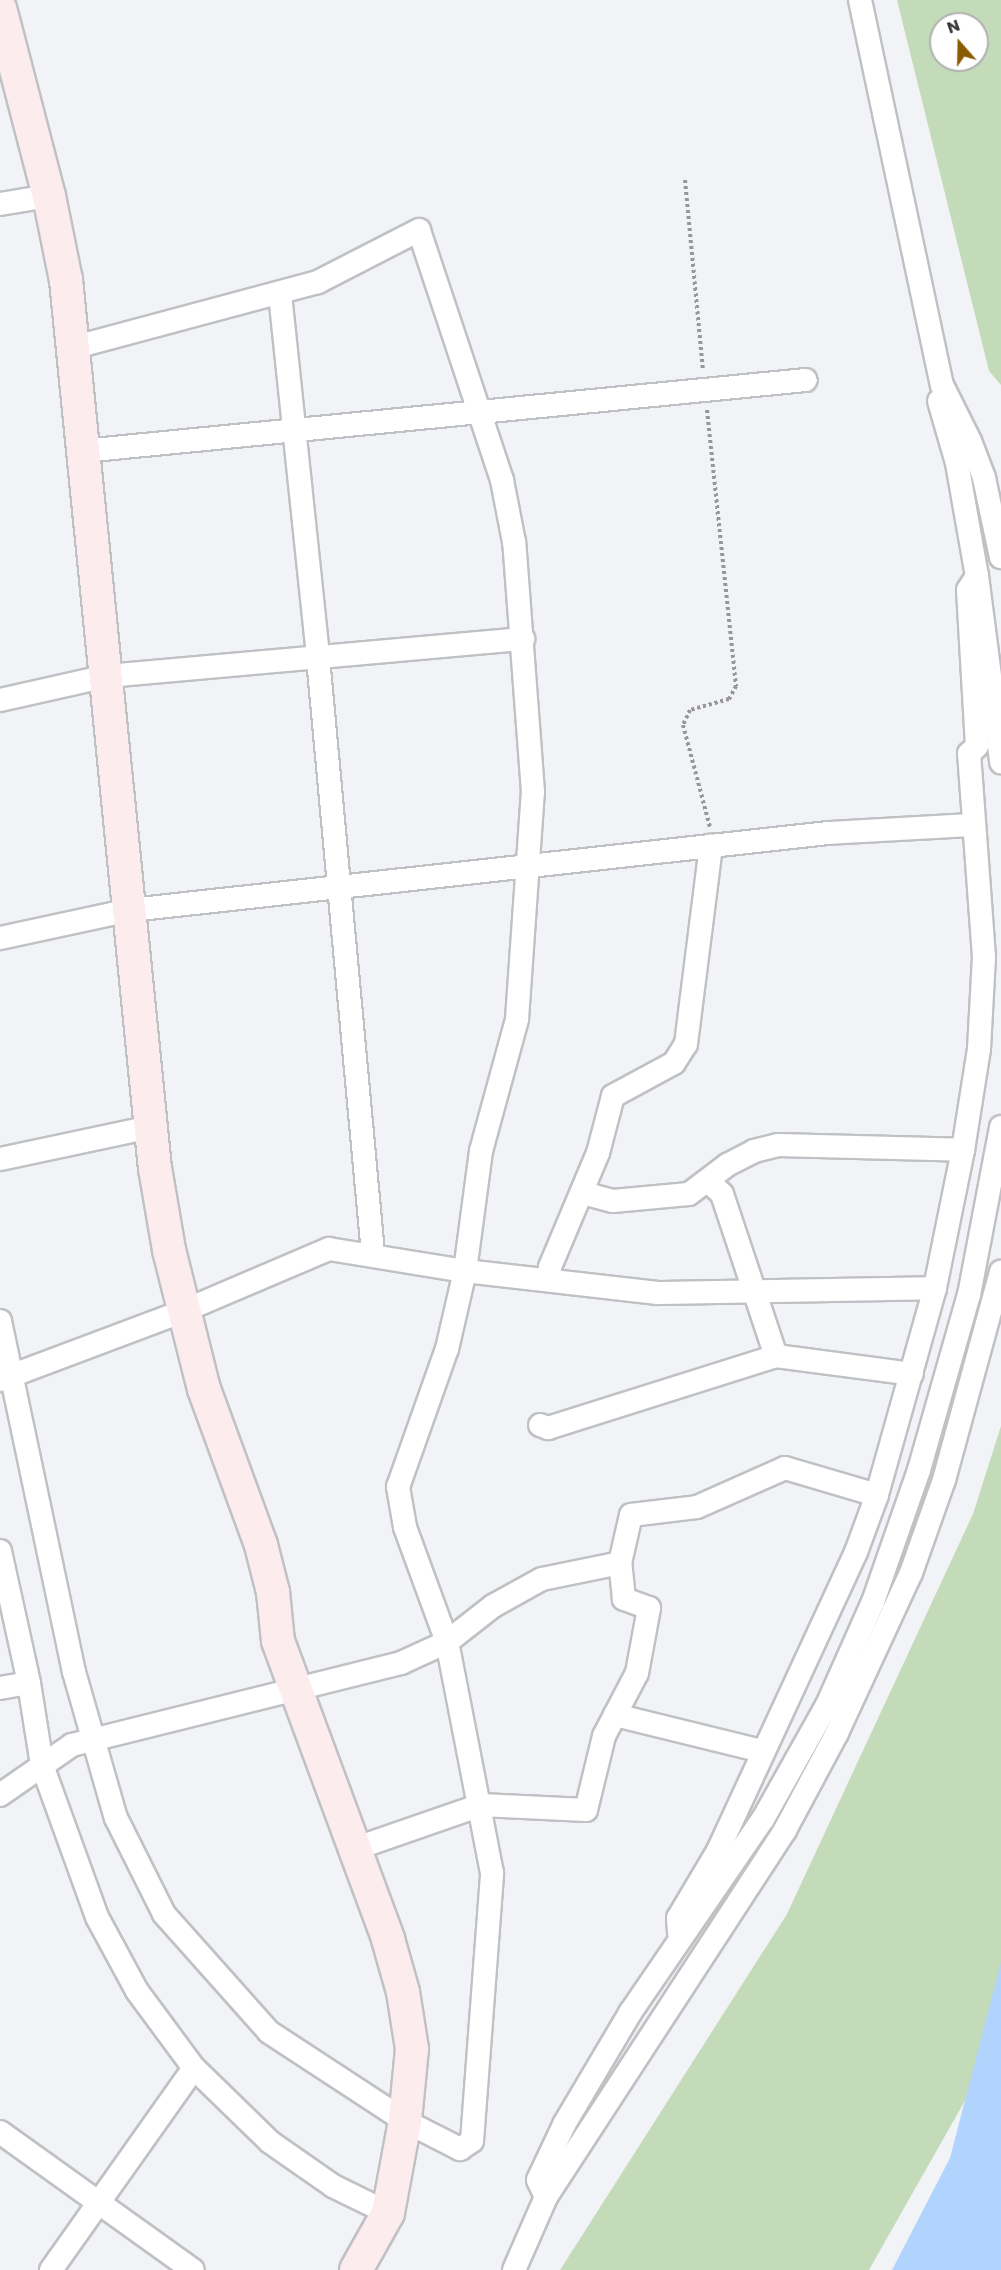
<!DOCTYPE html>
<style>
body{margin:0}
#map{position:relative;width:1001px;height:2270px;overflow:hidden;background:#f2f3f7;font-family:Poppins,sans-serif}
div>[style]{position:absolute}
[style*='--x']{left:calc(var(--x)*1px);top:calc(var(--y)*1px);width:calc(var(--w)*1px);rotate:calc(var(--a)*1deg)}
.green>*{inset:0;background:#c3dbb8}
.water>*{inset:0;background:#b0d4fd}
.path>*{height:4px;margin-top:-2px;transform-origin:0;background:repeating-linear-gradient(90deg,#97979a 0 3px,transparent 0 6px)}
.roads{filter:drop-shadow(2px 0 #c0c1c4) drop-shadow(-2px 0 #c0c1c4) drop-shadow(0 2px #c0c1c4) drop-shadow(0 -2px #c0c1c4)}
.street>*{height:22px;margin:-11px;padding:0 11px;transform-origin:11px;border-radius:11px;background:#fff}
.secondary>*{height:32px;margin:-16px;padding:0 16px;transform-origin:16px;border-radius:16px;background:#fdecee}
span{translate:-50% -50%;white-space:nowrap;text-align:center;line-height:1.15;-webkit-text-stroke:5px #fff;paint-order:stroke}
.north{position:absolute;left:929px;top:12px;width:60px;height:60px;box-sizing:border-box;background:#fff;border:2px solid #b0b0b1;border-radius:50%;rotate:340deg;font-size:16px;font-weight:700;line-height:24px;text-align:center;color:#39393b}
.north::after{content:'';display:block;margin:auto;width:21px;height:27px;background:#8b5b01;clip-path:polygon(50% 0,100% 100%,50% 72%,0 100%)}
</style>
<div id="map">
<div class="green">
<i style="clip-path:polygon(evenodd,897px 0,1001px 0,1001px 385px,989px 371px,897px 0,941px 24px,977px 24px,977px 60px,941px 60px,941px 24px)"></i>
<i style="clip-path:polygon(1001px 1426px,1001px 2037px,869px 2270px,560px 2270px,787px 1914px,973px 1514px)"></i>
</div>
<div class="water">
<i style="clip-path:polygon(1001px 1962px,1001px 2270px,892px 2270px,950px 2158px)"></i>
</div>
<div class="path">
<i style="--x:685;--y:180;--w:191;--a:84.6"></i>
<i style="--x:707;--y:410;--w:278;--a:84"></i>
<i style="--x:736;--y:686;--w:15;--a:118"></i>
<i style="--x:729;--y:699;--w:41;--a:164.2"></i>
<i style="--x:690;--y:710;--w:17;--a:115"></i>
<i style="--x:683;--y:725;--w:106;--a:75.2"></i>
</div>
<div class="roads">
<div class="street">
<i style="--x:860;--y:0;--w:394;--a:78"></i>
<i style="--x:942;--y:385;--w:63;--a:63.4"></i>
<i style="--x:970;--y:441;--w:40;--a:69"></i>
<i style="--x:984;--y:478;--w:81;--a:77.9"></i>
<i style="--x:0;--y:204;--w:50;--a:-9.3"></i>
<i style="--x:280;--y:294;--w:366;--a:84"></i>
<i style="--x:318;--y:658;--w:598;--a:84.72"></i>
<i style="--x:939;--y:401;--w:65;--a:73.8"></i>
<i style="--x:957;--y:463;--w:115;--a:80"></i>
<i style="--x:977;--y:576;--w:188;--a:82.6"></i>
<i style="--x:83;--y:451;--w:726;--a:-5.61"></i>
<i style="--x:0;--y:700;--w:110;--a:-12.6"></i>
<i style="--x:107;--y:676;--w:418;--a:-5.1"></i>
<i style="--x:0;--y:938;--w:134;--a:-12.1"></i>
<i style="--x:131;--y:910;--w:701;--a:-6.3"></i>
<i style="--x:828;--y:833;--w:145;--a:-3.2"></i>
<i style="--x:963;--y:1150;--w:102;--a:-81"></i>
<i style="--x:979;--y:1049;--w:92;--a:-86.9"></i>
<i style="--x:984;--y:957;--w:204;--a:-94.2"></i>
<i style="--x:969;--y:754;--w:11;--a:-45"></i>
<i style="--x:977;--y:746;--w:156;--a:-93.3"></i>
<i style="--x:968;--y:590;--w:17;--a:-57"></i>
<i style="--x:0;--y:1159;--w:154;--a:-12"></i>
<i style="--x:708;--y:1181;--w:19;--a:43"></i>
<i style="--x:722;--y:1194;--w:171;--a:71.6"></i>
<i style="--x:583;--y:1193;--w:31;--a:15"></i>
<i style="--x:613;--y:1201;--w:76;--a:-5.3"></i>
<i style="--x:689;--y:1194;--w:48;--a:-37.3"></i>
<i style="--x:727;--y:1165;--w:30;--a:-27"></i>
<i style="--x:754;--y:1151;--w:25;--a:-14"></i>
<i style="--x:778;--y:1145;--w:185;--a:1.5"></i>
<i style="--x:963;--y:1150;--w:141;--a:101.5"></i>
<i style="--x:935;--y:1288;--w:215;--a:105.7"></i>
<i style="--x:877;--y:1495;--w:61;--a:110.2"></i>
<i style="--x:856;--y:1552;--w:327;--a:114.8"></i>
<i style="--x:719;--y:1849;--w:80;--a:120.7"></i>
<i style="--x:678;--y:1918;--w:15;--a:86"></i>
<i style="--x:548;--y:1280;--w:13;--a:-81"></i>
<i style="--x:550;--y:1267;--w:124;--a:-67.2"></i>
<i style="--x:598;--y:1153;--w:59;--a:-75.3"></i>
<i style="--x:613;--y:1096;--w:69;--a:-28.4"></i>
<i style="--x:674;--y:1063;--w:22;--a:-58"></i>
<i style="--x:686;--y:1044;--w:200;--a:-82.8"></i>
<i style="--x:0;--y:1321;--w:359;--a:78.1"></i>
<i style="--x:74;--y:1672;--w:152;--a:74"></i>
<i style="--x:116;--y:1818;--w:107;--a:63.4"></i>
<i style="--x:164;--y:1914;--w:158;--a:48.3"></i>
<i style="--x:269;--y:2032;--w:163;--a:33.2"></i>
<i style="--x:405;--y:2121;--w:62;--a:27"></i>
<i style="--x:460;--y:2149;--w:14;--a:-34"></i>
<i style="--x:472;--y:2141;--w:269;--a:-85.7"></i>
<i style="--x:492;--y:1873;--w:235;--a:-101"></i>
<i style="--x:447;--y:1642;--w:122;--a:-110.1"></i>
<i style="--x:405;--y:1527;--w:41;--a:-99.9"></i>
<i style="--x:398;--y:1487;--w:146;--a:-70.5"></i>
<i style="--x:447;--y:1349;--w:80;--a:-77"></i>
<i style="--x:465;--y:1271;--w:121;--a:-82.4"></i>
<i style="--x:481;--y:1151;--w:137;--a:-74.7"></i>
<i style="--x:517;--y:1019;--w:228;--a:-86"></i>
<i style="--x:533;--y:792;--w:251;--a:-94.3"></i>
<i style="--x:514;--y:542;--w:63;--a:-101"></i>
<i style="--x:502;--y:480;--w:263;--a:-108.4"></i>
<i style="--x:419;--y:230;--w:114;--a:152.8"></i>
<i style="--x:318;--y:282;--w:252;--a:165"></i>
<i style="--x:0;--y:1380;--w:193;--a:-20.6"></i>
<i style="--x:181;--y:1312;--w:161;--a:-23.1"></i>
<i style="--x:329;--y:1249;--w:138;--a:9.2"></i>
<i style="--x:465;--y:1271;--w:194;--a:6.5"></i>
<i style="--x:658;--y:1293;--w:277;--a:-1"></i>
<i style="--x:540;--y:1425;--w:9;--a:21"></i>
<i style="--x:548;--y:1428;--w:239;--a:-17.5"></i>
<i style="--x:776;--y:1356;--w:137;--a:7.5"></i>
<i style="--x:0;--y:1551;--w:135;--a:77.6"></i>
<i style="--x:29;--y:1683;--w:83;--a:81"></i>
<i style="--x:42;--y:1765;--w:162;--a:70.1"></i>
<i style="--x:97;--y:1917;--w:84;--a:61.6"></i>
<i style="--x:137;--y:1991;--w:96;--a:53.5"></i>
<i style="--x:194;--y:2068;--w:106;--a:44.2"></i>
<i style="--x:270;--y:2142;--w:77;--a:34.9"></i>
<i style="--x:333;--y:2186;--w:61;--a:26.1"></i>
<i style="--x:0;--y:1688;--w:29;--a:-10"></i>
<i style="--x:615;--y:1715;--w:151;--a:13.8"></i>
<i style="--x:0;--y:1795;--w:88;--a:-34.8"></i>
<i style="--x:72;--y:1745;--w:339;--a:-14"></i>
<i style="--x:401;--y:1663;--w:51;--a:-24.5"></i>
<i style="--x:447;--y:1642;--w:58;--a:-38"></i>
<i style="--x:493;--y:1606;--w:56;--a:-28.9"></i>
<i style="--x:542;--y:1579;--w:80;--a:-11.6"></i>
<i style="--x:620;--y:1563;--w:49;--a:-77.1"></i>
<i style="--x:631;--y:1515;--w:66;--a:-6.9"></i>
<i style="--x:697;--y:1507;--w:96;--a:-23.9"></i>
<i style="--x:785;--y:1468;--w:96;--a:16.4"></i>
<i style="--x:354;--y:1849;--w:134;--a:-19.1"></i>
<i style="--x:481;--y:1805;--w:105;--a:2.7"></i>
<i style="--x:586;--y:1810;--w:76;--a:-76.3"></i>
<i style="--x:604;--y:1736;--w:71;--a:-62.4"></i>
<i style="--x:637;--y:1673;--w:66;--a:-79.5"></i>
<i style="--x:649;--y:1608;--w:27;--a:-160"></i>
<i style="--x:624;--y:1599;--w:36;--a:-96"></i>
<i style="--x:0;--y:2132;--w:237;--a:35.6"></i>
<i style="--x:546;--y:2197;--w:438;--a:-56.9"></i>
<i style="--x:785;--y:1830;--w:110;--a:-61.8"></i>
<i style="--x:837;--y:1733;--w:176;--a:-65.2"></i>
<i style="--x:911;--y:1573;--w:99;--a:-70.5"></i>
<i style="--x:944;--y:1480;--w:216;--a:-74.7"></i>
<i style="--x:51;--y:2270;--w:247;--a:-54.7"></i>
<i style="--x:514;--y:2270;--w:80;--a:-66.3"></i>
<i style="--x:546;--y:2197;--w:19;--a:-115"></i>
<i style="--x:538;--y:2180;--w:63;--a:-64.7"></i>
<i style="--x:565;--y:2123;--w:128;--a:-59.4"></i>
<i style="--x:630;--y:2013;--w:235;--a:-55.6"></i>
<i style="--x:763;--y:1819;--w:133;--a:-60.7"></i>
<i style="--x:828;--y:1703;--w:111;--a:-66"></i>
<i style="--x:873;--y:1602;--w:140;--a:-70.8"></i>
<i style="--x:919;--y:1470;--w:182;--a:-74.1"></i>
<i style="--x:969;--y:1295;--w:171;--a:-79.2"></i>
</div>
<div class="secondary">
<i style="--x:0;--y:8;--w:194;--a:75.4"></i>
<i style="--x:49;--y:196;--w:86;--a:78.6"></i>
<i style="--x:66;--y:280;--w:892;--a:84.28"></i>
<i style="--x:155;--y:1168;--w:83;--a:80.3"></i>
<i style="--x:169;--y:1250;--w:143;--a:75.9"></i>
<i style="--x:204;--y:1389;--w:166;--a:69.9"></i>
<i style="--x:261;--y:1545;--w:49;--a:75.7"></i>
<i style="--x:273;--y:1592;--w:49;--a:84.2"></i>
<i style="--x:278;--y:1641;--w:318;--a:69.7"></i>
<i style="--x:388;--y:1939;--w:55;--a:74.2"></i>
<i style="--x:403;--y:1992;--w:58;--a:81"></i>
<i style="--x:412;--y:2049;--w:72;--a:95.6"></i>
<i style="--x:405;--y:2121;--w:94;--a:100.5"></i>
<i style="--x:388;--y:2213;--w:65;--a:119.3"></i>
</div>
</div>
<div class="north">N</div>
</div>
